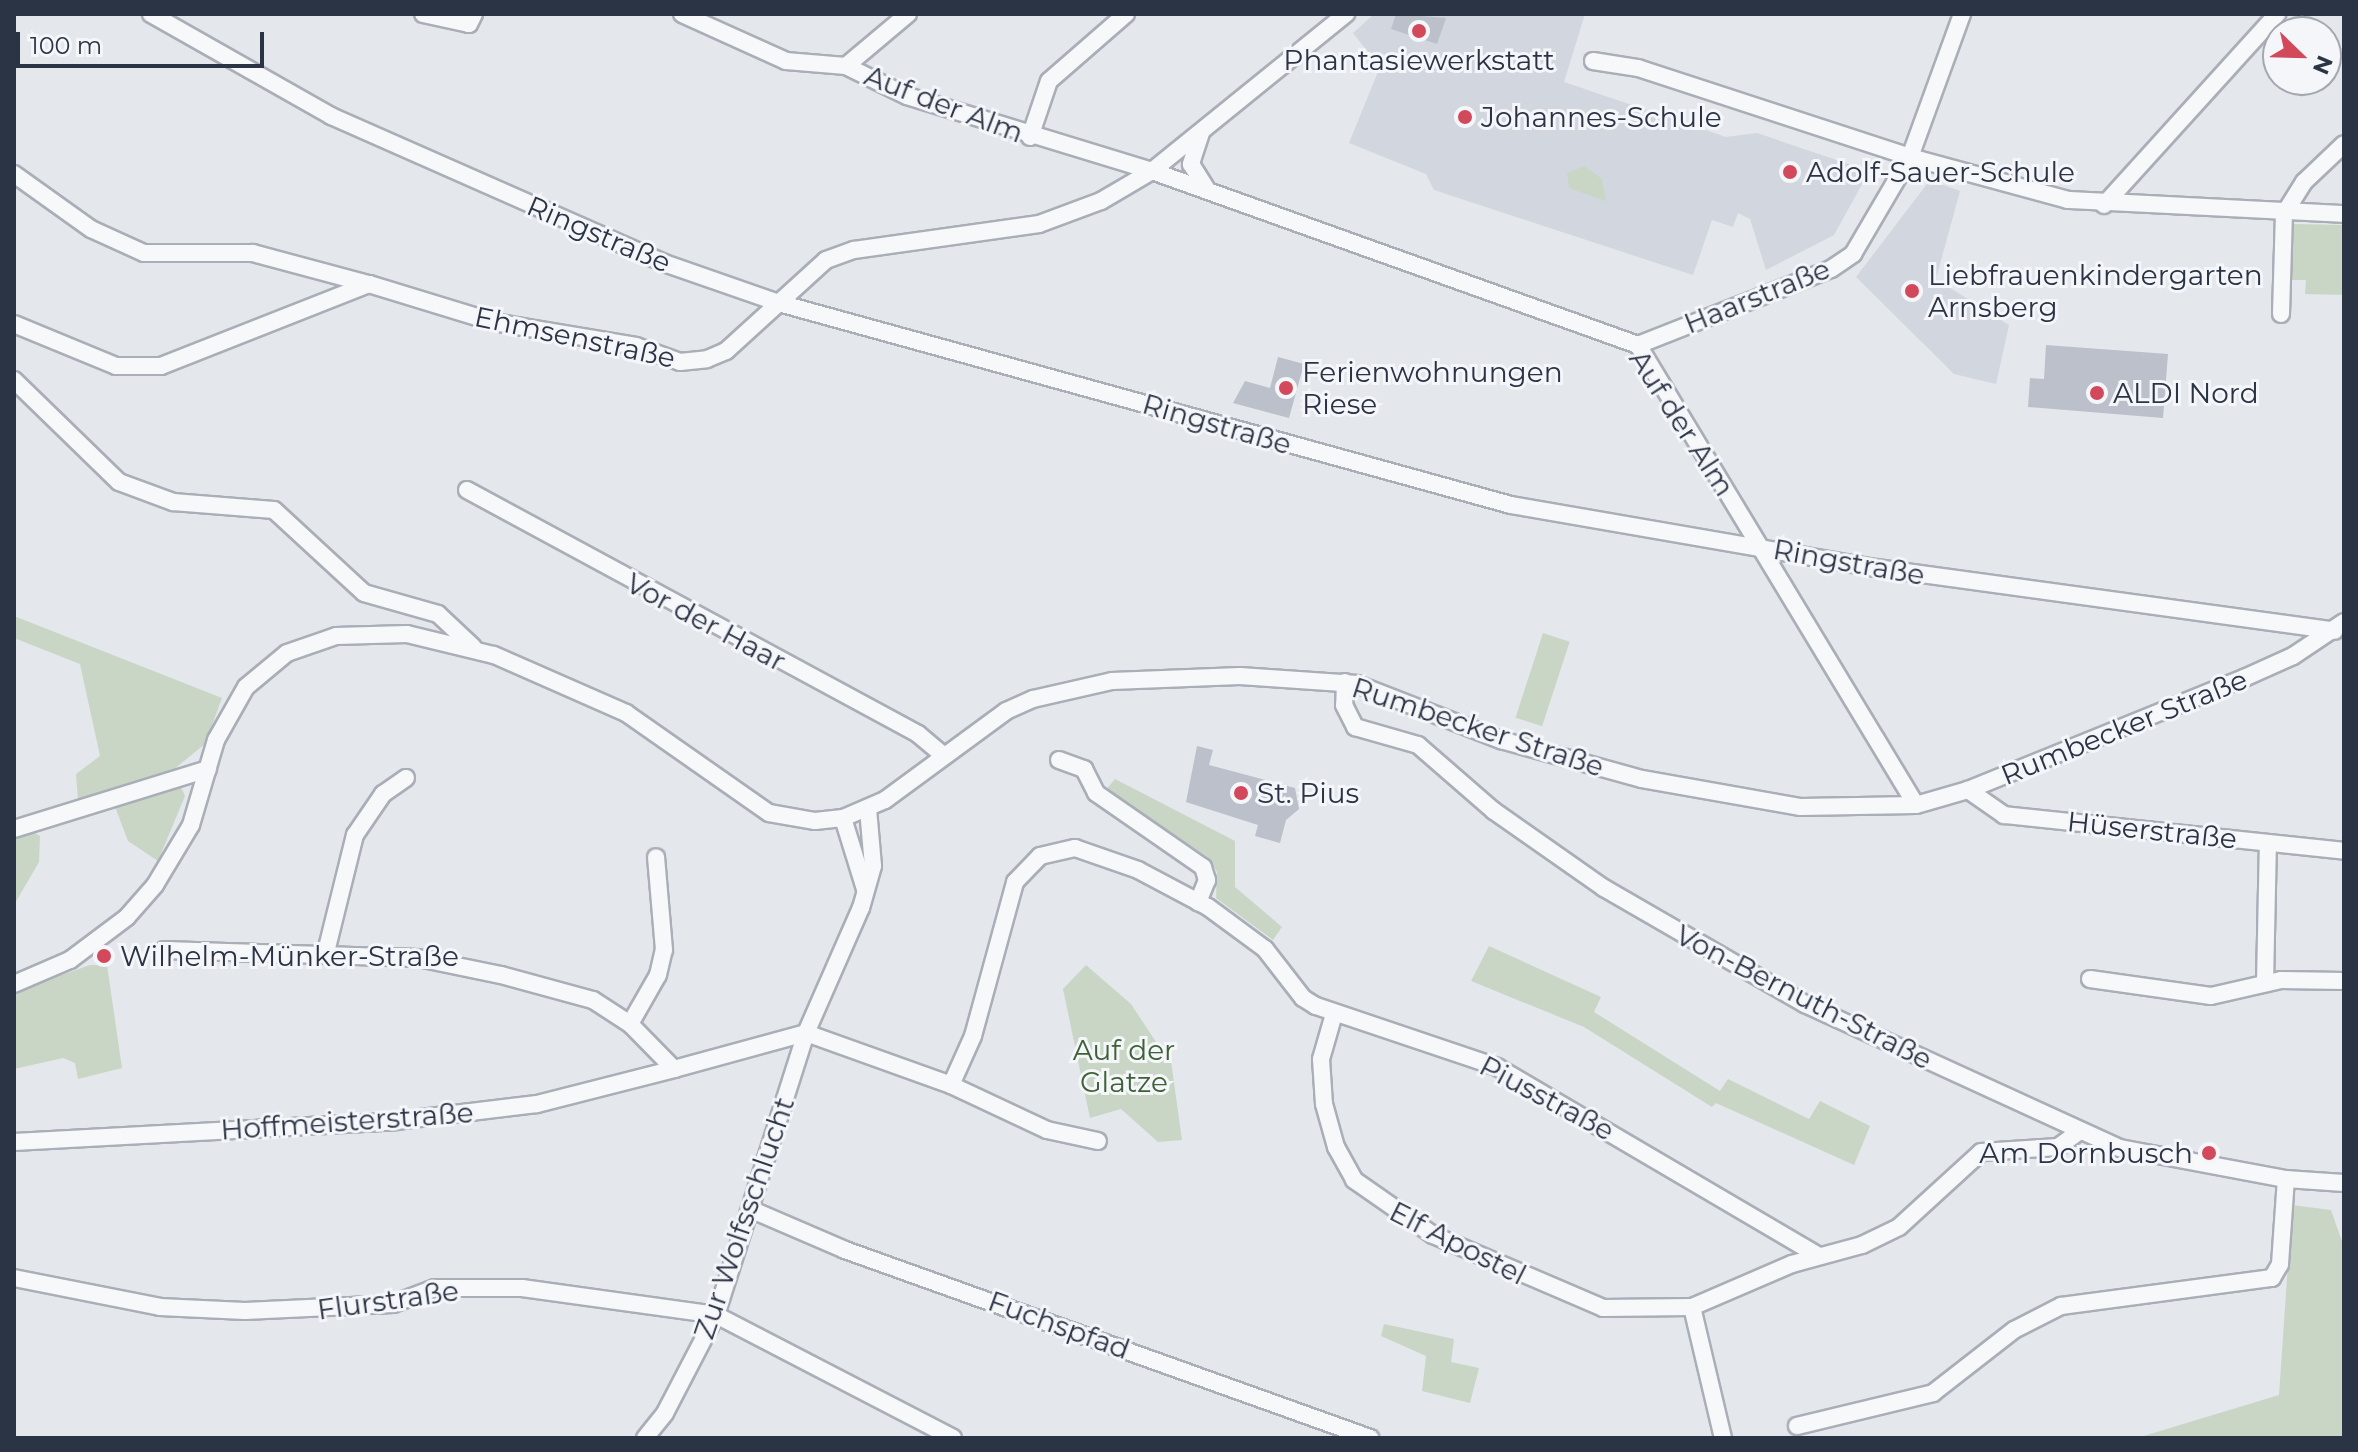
<!DOCTYPE html>
<meta charset="utf-8">
<style>
body{margin:0}
#map{position:relative;width:2358px;height:1452px;overflow:hidden;background:#e4e7ec;font-family:Montserrat,sans-serif}
div>[style]{position:absolute}
[style*='--x']{left:calc(var(--x)*1px);top:calc(var(--y)*1px);width:calc(var(--w)*1px);rotate:calc(var(--a)*1deg)}
.built>*{inset:0;background:#d2d6de}
.green>*{inset:0;background:#c9d6c5;transform-origin:0 0}
.building>*{inset:0;background:#bbc0ca}
.roads{filter:drop-shadow(2px 0 #a9aeb7) drop-shadow(-2px 0 #a9aeb7) drop-shadow(0 2px #a9aeb7) drop-shadow(0 -2px #a9aeb7)}
.minor>*{height:16px;margin:-8px;padding:0 8px;transform-origin:8px;border-radius:8px;background:#f7f8fa}
.dots>*{width:22px;height:22px;translate:-50% -50%;box-sizing:border-box;border:4px solid #f4f6f9;border-radius:50%}
span{translate:-50% -50%;white-space:nowrap;text-align:center;line-height:1.15;-webkit-text-stroke:6px #f4f6f9;paint-order:stroke}
.poi-label{font-size:28px;color:#2b3445}
.left{translate:0 -50%;text-align:left}
.right{translate:-100% -50%;text-align:right}
.street-label{font-size:28px;color:#2b3445}
.park-label{font-size:28px;color:#3f6138}
.frame{position:absolute;inset:0;border:16px solid #2b3445;pointer-events:none}
.north{position:absolute;left:2262px;top:16px;width:80px;height:80px;box-sizing:border-box;background:#f4f6f9;border:2px solid #a4a8b1;border-radius:50%;rotate:113deg;font-size:22px;font-weight:700;line-height:32px;text-align:center;color:#2b3445}
.north::after{content:'';display:block;margin:auto;width:28px;height:36px;background:#d1495b;clip-path:polygon(50% 0,100% 100%,50% 72%,0 100%)}
.scale{position:absolute;left:16px;top:32px;width:248px;height:36px;box-sizing:border-box;border:4px solid #2b3445;border-top:0;padding-left:10px;font-size:24px;line-height:28px;white-space:nowrap;color:#2b3445;-webkit-text-stroke:6px #f4f6f9;paint-order:stroke}
</style>
<div id="map">
<div class="built">
<i style="clip-path:polygon(1374px 14px,1585px 14px,1564px 82px,1726px 137px,1757px 133px,1863px 169px,1866px 177px,1834px 235px,1766px 270px,1750px 219px,1738px 213px,1733px 227px,1712px 220px,1693px 275px,1434px 190px,1426px 174px,1349px 143px,1380px 67px,1353px 33px)"></i>
<i style="clip-path:polygon(1930px 180px,1960px 191px,1936px 279px,2009px 325px,1996px 384px,1954px 374px,1856px 277px)"></i>
</div>
<div class="green">
<i style="clip-path:polygon(1585px 166px,1602px 179px,1606px 201px,1569px 188px,1567px 173px)"></i>
<i style="clip-path:polygon(2293px 224px,2344px 225px,2344px 295px,2305px 294px,2306px 280px,2291px 280px)"></i>
<i style="clip-path:polygon(14px 616px,222px 698px,205px 744px,173px 770px,185px 796px,158px 861px,128px 841px,109px 791px,78px 800px,76px 774px,100px 756px,80px 664px,14px 638px)"></i>
<i style="left:1543px;top:633px;width:28px;height:89px;rotate:18deg"></i>
<i style="clip-path:polygon(1115px 779px,1235px 841px,1235px 887px,1282px 927px,1273px 940px,1216px 898px,1217px 872px,1208px 857px,1106px 790px)"></i>
<i style="clip-path:polygon(29px 830px,40px 836px,39px 862px,14px 905px,14px 838px)"></i>
<i style="clip-path:polygon(1489px 946px,1601px 997px,1594px 1012px,1720px 1091px,1728px 1079px,1809px 1119px,1820px 1101px,1870px 1126px,1854px 1165px,1716px 1103px,1712px 1107px,1584px 1027px,1471px 981px)"></i>
<i style="clip-path:polygon(90px 965px,107px 965px,122px 1068px,78px 1079px,75px 1063px,63px 1058px,14px 1069px,14px 992px)"></i>
<i style="clip-path:polygon(1086px 965px,1131px 1004px,1156px 1042px,1169px 1047px,1182px 1140px,1158px 1142px,1121px 1109px,1090px 1118px,1063px 989px)"></i>
<i style="clip-path:polygon(2292px 1205px,2331px 1210px,2344px 1247px,2344px 1438px,2137px 1438px,2279px 1395px)"></i>
<i style="clip-path:polygon(1384px 1324px,1454px 1339px,1451px 1362px,1479px 1368px,1470px 1403px,1422px 1391px,1426px 1356px,1381px 1336px)"></i>
</div>
<div class="building">
<i style="clip-path:polygon(1396px 14px,1446px 18px,1437px 44px,1391px 29px)"></i>
<i style="clip-path:polygon(2046px 345px,2168px 354px,2163px 418px,2028px 407px,2030px 378px,2044px 379px)"></i>
<i style="clip-path:polygon(1278px 357px,1304px 364px,1289px 418px,1233px 403px,1245px 381px,1270px 388px)"></i>
<i style="clip-path:polygon(1197px 746px,1213px 750px,1209px 765px,1295px 788px,1299px 809px,1286px 820px,1280px 843px,1255px 836px,1258px 825px,1186px 802px)"></i>
</div>
<div class="roads">
<div class="minor">
<i style="--x:151;--y:14;--w:207;--a:29.5"></i>
<i style="--x:331;--y:116;--w:364;--a:23.8"></i>
<i style="--x:664;--y:263;--w:122;--a:19.2"></i>
<i style="--x:779;--y:303;--w:759;--a:15.43"></i>
<i style="--x:1511;--y:505;--w:371;--a:9.8"></i>
<i style="--x:1877;--y:568;--w:462;--a:7.8"></i>
<i style="--x:423;--y:14;--w:47;--a:12.3"></i>
<i style="--x:469;--y:24;--w:11;--a:-63"></i>
<i style="--x:682;--y:14;--w:114;--a:24.3"></i>
<i style="--x:786;--y:61;--w:60;--a:4.8"></i>
<i style="--x:846;--y:66;--w:68;--a:26.2"></i>
<i style="--x:907;--y:96;--w:256;--a:17"></i>
<i style="--x:1152;--y:171;--w:516;--a:19.7"></i>
<i style="--x:1638;--y:345;--w:537;--a:58.85"></i>
<i style="--x:1593;--y:61;--w:46;--a:8.8"></i>
<i style="--x:1638;--y:68;--w:286;--a:18.1"></i>
<i style="--x:1910;--y:157;--w:164;--a:15.2"></i>
<i style="--x:2068;--y:200;--w:276;--a:2.9"></i>
<i style="--x:846;--y:66;--w:81;--a:-40"></i>
<i style="--x:1201;--y:133;--w:33;--a:108"></i>
<i style="--x:1191;--y:164;--w:31;--a:58"></i>
<i style="--x:1030;--y:137;--w:59;--a:-71.3"></i>
<i style="--x:1049;--y:81;--w:102;--a:-41"></i>
<i style="--x:14;--y:174;--w:95;--a:35.5"></i>
<i style="--x:91;--y:229;--w:58;--a:24.4"></i>
<i style="--x:144;--y:253;--w:109;--a:0"></i>
<i style="--x:253;--y:253;--w:119;--a:15.1"></i>
<i style="--x:2104;--y:205;--w:258;--a:-47.8"></i>
<i style="--x:2281;--y:314;--w:100;--a:-88.3"></i>
<i style="--x:2284;--y:214;--w:38;--a:-58"></i>
<i style="--x:2304;--y:182;--w:55;--a:-43.5"></i>
<i style="--x:14;--y:324;--w:110;--a:22.4"></i>
<i style="--x:116;--y:366;--w:45;--a:0"></i>
<i style="--x:161;--y:366;--w:224;--a:-21.5"></i>
<i style="--x:369;--y:284;--w:130;--a:17"></i>
<i style="--x:493;--y:322;--w:145;--a:9.5"></i>
<i style="--x:636;--y:346;--w:47;--a:20"></i>
<i style="--x:680;--y:362;--w:27;--a:-6"></i>
<i style="--x:707;--y:359;--w:21;--a:-23"></i>
<i style="--x:726;--y:351;--w:135;--a:-42.3"></i>
<i style="--x:826;--y:260;--w:30;--a:-20"></i>
<i style="--x:854;--y:250;--w:187;--a:-8"></i>
<i style="--x:1039;--y:224;--w:66;--a:-20.4"></i>
<i style="--x:1101;--y:201;--w:59;--a:-30.5"></i>
<i style="--x:1152;--y:171;--w:250;--a:-39"></i>
<i style="--x:1638;--y:345;--w:207;--a:-21.5"></i>
<i style="--x:1831;--y:269;--w:27;--a:-34"></i>
<i style="--x:1853;--y:254;--w:113;--a:-59.6"></i>
<i style="--x:1910;--y:157;--w:152;--a:-70"></i>
<i style="--x:14;--y:380;--w:146;--a:44.2"></i>
<i style="--x:119;--y:482;--w:58;--a:20.3"></i>
<i style="--x:173;--y:502;--w:101;--a:4.5"></i>
<i style="--x:274;--y:510;--w:122;--a:42.7"></i>
<i style="--x:364;--y:593;--w:77;--a:15.8"></i>
<i style="--x:438;--y:614;--w:48;--a:43.3"></i>
<i style="--x:467;--y:490;--w:513;--a:28.41"></i>
<i style="--x:918;--y:734;--w:34;--a:40"></i>
<i style="--x:1345;--y:682;--w:23;--a:92"></i>
<i style="--x:1344;--y:705;--w:25;--a:63"></i>
<i style="--x:1355;--y:727;--w:66;--a:15.9"></i>
<i style="--x:1418;--y:745;--w:101;--a:41"></i>
<i style="--x:1494;--y:811;--w:134;--a:35"></i>
<i style="--x:1604;--y:888;--w:232;--a:30"></i>
<i style="--x:1805;--y:1004;--w:346;--a:24.6"></i>
<i style="--x:2120;--y:1148;--w:169;--a:10.6"></i>
<i style="--x:2286;--y:1179;--w:58;--a:3.9"></i>
<i style="--x:1059;--y:760;--w:27;--a:20"></i>
<i style="--x:1084;--y:769;--w:27;--a:63"></i>
<i style="--x:1096;--y:793;--w:130;--a:34.7"></i>
<i style="--x:1203;--y:867;--w:14;--a:73"></i>
<i style="--x:1207;--y:880;--w:24;--a:112"></i>
<i style="--x:1968;--y:790;--w:44;--a:34.8"></i>
<i style="--x:2004;--y:815;--w:342;--a:6"></i>
<i style="--x:843;--y:818;--w:74;--a:72.8"></i>
<i style="--x:14;--y:829;--w:203;--a:-17.2"></i>
<i style="--x:164;--y:950;--w:254;--a:1.8"></i>
<i style="--x:418;--y:958;--w:85;--a:11.6"></i>
<i style="--x:501;--y:975;--w:95;--a:15.2"></i>
<i style="--x:593;--y:1000;--w:44;--a:33"></i>
<i style="--x:630;--y:1024;--w:63;--a:45.6"></i>
<i style="--x:674;--y:1069;--w:137;--a:-15.3"></i>
<i style="--x:326;--y:952;--w:121;--a:-76.1"></i>
<i style="--x:355;--y:835;--w:50;--a:-55.7"></i>
<i style="--x:383;--y:794;--w:28;--a:-35"></i>
<i style="--x:2090;--y:979;--w:122;--a:8"></i>
<i style="--x:2211;--y:996;--w:72;--a:-12.9"></i>
<i style="--x:2281;--y:980;--w:63;--a:0.9"></i>
<i style="--x:2265;--y:983;--w:140;--a:-88.8"></i>
<i style="--x:14;--y:984;--w:61;--a:-23.2"></i>
<i style="--x:70;--y:960;--w:71;--a:-37"></i>
<i style="--x:127;--y:917;--w:43;--a:-48.8"></i>
<i style="--x:155;--y:885;--w:70;--a:-59"></i>
<i style="--x:191;--y:825;--w:89;--a:-73.6"></i>
<i style="--x:216;--y:740;--w:61;--a:-60.5"></i>
<i style="--x:246;--y:687;--w:53;--a:-39.7"></i>
<i style="--x:287;--y:653;--w:52;--a:-19.1"></i>
<i style="--x:336;--y:636;--w:71;--a:-1.6"></i>
<i style="--x:407;--y:634;--w:89;--a:13.6"></i>
<i style="--x:494;--y:655;--w:144;--a:23.7"></i>
<i style="--x:626;--y:713;--w:174;--a:35"></i>
<i style="--x:769;--y:813;--w:47;--a:9.9"></i>
<i style="--x:815;--y:821;--w:28;--a:-6"></i>
<i style="--x:843;--y:818;--w:46;--a:-23.2"></i>
<i style="--x:885;--y:800;--w:150;--a:-36.3"></i>
<i style="--x:1006;--y:711;--w:30;--a:-24"></i>
<i style="--x:1033;--y:699;--w:81;--a:-12.8"></i>
<i style="--x:1112;--y:681;--w:128;--a:-2.2"></i>
<i style="--x:1240;--y:676;--w:117;--a:3.9"></i>
<i style="--x:1357;--y:684;--w:155;--a:21.3"></i>
<i style="--x:1501;--y:740;--w:146;--a:15.5"></i>
<i style="--x:1642;--y:779;--w:160;--a:10"></i>
<i style="--x:1800;--y:807;--w:116;--a:-1"></i>
<i style="--x:1916;--y:805;--w:54;--a:-16.1"></i>
<i style="--x:1968;--y:790;--w:298;--a:-22.1"></i>
<i style="--x:2244;--y:678;--w:54;--a:-24.2"></i>
<i style="--x:2293;--y:656;--w:61;--a:-33.7"></i>
<i style="--x:1334;--y:1014;--w:47;--a:106.1"></i>
<i style="--x:1321;--y:1059;--w:45;--a:86.2"></i>
<i style="--x:1324;--y:1104;--w:45;--a:74.4"></i>
<i style="--x:1336;--y:1147;--w:38;--a:61"></i>
<i style="--x:1354;--y:1180;--w:96;--a:34.8"></i>
<i style="--x:1433;--y:1235;--w:185;--a:23.2"></i>
<i style="--x:1603;--y:1308;--w:89;--a:-0.6"></i>
<i style="--x:1692;--y:1307;--w:109;--a:-23.3"></i>
<i style="--x:1792;--y:1264;--w:73;--a:-15.2"></i>
<i style="--x:1862;--y:1245;--w:41;--a:-25.9"></i>
<i style="--x:1899;--y:1227;--w:111;--a:-42.4"></i>
<i style="--x:1981;--y:1152;--w:77;--a:-3.7"></i>
<i style="--x:2058;--y:1147;--w:24;--a:-36"></i>
<i style="--x:630;--y:1024;--w:56;--a:-60.3"></i>
<i style="--x:658;--y:975;--w:26;--a:-77"></i>
<i style="--x:664;--y:950;--w:93;--a:-94.9"></i>
<i style="--x:806;--y:1033;--w:154;--a:19.7"></i>
<i style="--x:951;--y:1085;--w:106;--a:25.1"></i>
<i style="--x:1047;--y:1130;--w:52;--a:12.2"></i>
<i style="--x:951;--y:1085;--w:54;--a:-65.8"></i>
<i style="--x:973;--y:1036;--w:160;--a:-74.7"></i>
<i style="--x:1015;--y:882;--w:36;--a:-46"></i>
<i style="--x:1040;--y:856;--w:36;--a:-13"></i>
<i style="--x:1075;--y:848;--w:67;--a:19.2"></i>
<i style="--x:1138;--y:870;--w:79;--a:27.9"></i>
<i style="--x:1208;--y:907;--w:71;--a:36.4"></i>
<i style="--x:1265;--y:949;--w:62;--a:52.2"></i>
<i style="--x:1303;--y:998;--w:15;--a:32"></i>
<i style="--x:1316;--y:1006;--w:191;--a:18.6"></i>
<i style="--x:1497;--y:1067;--w:371;--a:30.4"></i>
<i style="--x:14;--y:1142;--w:383;--a:-3.1"></i>
<i style="--x:396;--y:1121;--w:142;--a:-6.9"></i>
<i style="--x:537;--y:1104;--w:141;--a:-14.3"></i>
<i style="--x:750;--y:1209;--w:103;--a:23.3"></i>
<i style="--x:845;--y:1250;--w:558;--a:19.7"></i>
<i style="--x:14;--y:1278;--w:149;--a:11.2"></i>
<i style="--x:160;--y:1307;--w:85;--a:2.7"></i>
<i style="--x:245;--y:1311;--w:148;--a:-2.7"></i>
<i style="--x:393;--y:1304;--w:45;--a:-20.9"></i>
<i style="--x:435;--y:1288;--w:87;--a:0"></i>
<i style="--x:522;--y:1288;--w:196;--a:7.9"></i>
<i style="--x:716;--y:1315;--w:267;--a:27.4"></i>
<i style="--x:1692;--y:1307;--w:135;--a:76.7"></i>
<i style="--x:1797;--y:1426;--w:140;--a:-13.6"></i>
<i style="--x:1933;--y:1393;--w:103;--a:-37.9"></i>
<i style="--x:2014;--y:1330;--w:53;--a:-27.1"></i>
<i style="--x:2061;--y:1306;--w:213;--a:-7.6"></i>
<i style="--x:2272;--y:1278;--w:16;--a:-60"></i>
<i style="--x:2280;--y:1264;--w:85;--a:-86"></i>
<i style="--x:645;--y:1438;--w:32;--a:-51"></i>
<i style="--x:665;--y:1413;--w:110;--a:-62.5"></i>
<i style="--x:716;--y:1315;--w:296;--a:-72.3"></i>
<i style="--x:806;--y:1033;--w:137;--a:-66.3"></i>
<i style="--x:861;--y:908;--w:44;--a:-74.1"></i>
<i style="--x:873;--y:866;--w:57;--a:-95"></i>
</div>
</div>
<div class="dots">
<i style="left:1419px;top:31px;background:#d1495b"></i>
<i style="left:1465px;top:117px;background:#d1495b"></i>
<i style="left:1790px;top:172px;background:#d1495b"></i>
<i style="left:1912px;top:291px;background:#d1495b"></i>
<i style="left:1286px;top:388px;background:#d1495b"></i>
<i style="left:2097px;top:393px;background:#d1495b"></i>
<i style="left:1241px;top:793px;background:#d1495b"></i>
<i style="left:104px;top:956px;background:#d1495b"></i>
<i style="left:2209px;top:1153px;background:#d1495b"></i>
</div>
<div class="poi-label">
<span style="left:1419px;top:60px">Phantasiewerkstatt</span>
<span class="left" style="left:1481px;top:117px">Johannes-Schule</span>
<span class="left" style="left:1806px;top:172px">Adolf-Sauer-Schule</span>
<span class="left" style="left:1928px;top:291px">Liebfrauenkindergarten<br>Arnsberg</span>
<span class="left" style="left:1302px;top:388px">Ferienwohnungen<br>Riese</span>
<span class="left" style="left:2113px;top:393px">ALDI Nord</span>
<span class="left" style="left:1257px;top:793px">St. Pius</span>
<span class="left" style="left:120px;top:956px">Wilhelm-Münker-Straße</span>
<span class="right" style="left:2193px;top:1153px">Am Dornbusch</span>
</div>
<div class="street-label">
<span style="left:944px;top:104px;rotate:21deg">Auf der Alm</span>
<span style="left:599px;top:234px;rotate:23deg">Ringstraße</span>
<span style="left:1757px;top:296px;rotate:-22deg">Haarstraße</span>
<span style="left:575px;top:337px;rotate:12deg">Ehmsenstraße</span>
<span style="left:1682px;top:423px;rotate:57deg">Auf der Alm</span>
<span style="left:1217px;top:424px;rotate:16deg">Ringstraße</span>
<span style="left:1849px;top:562px;rotate:10deg">Ringstraße</span>
<span style="left:706px;top:622px;rotate:28deg">Vor der Haar</span>
<span style="left:1478px;top:727px;rotate:18deg">Rumbecker Straße</span>
<span style="left:2124px;top:727px;rotate:-22deg">Rumbecker Straße</span>
<span style="left:2152px;top:830px;rotate:6deg">Hüserstraße</span>
<span style="left:1804px;top:997px;rotate:27deg">Von-Bernuth-Straße</span>
<span style="left:1547px;top:1098px;rotate:28deg">Piusstraße</span>
<span style="left:347px;top:1121px;rotate:-4deg">Hoffmeisterstraße</span>
<span style="left:744px;top:1218px;rotate:-71deg">Zur Wolfsschlucht</span>
<span style="left:1458px;top:1243px;rotate:27deg">Elf Apostel</span>
<span style="left:388px;top:1300px;rotate:-8deg">Flurstraße</span>
<span style="left:1059px;top:1325px;rotate:20deg">Fuchspfad</span>
</div>
<div class="park-label">
<span style="left:1124px;top:1066px">Auf der<br>Glatze</span>
</div>
<div class="frame"></div>
<div class="north">N</div>
<div class="scale">100 m</div>
</div>
